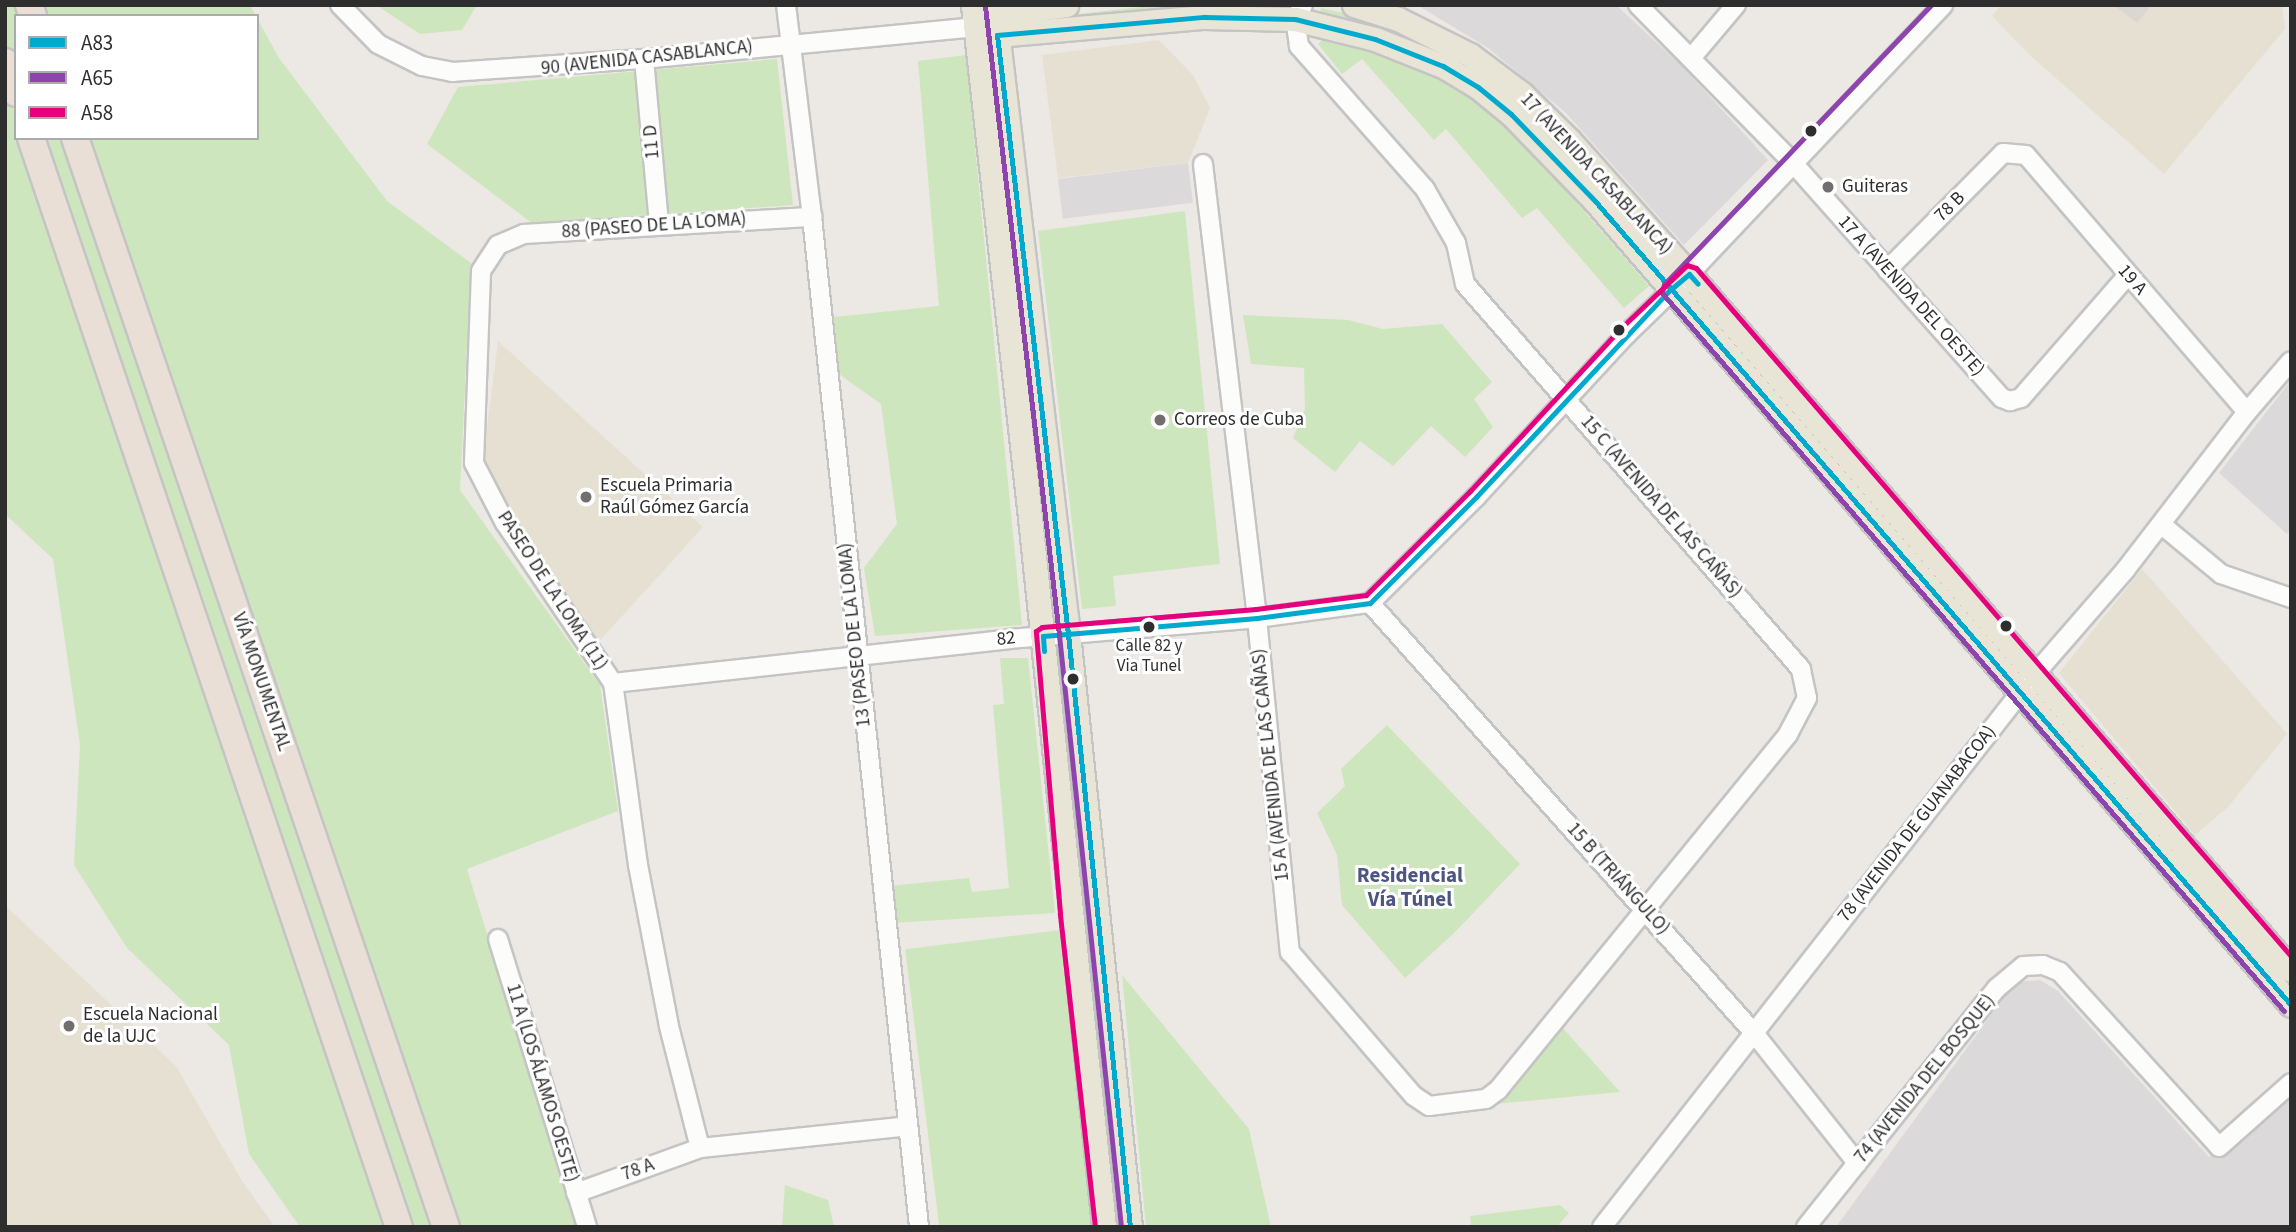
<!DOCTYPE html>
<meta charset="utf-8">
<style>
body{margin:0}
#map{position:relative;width:2296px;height:1232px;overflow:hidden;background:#ece8e4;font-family:"Source Sans 3",sans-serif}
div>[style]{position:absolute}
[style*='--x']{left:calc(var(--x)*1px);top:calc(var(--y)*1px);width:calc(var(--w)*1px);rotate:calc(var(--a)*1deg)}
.industrial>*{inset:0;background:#dcd9db;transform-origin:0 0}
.education>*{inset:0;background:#e6e0d3}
.green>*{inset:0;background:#cee6be;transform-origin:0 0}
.plaza>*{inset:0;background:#dad6d2}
.roads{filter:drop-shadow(2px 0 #c5c4c5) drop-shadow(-2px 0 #c5c4c5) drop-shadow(0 2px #c5c4c5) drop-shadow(0 -2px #c5c4c5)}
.minor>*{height:18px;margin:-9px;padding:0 9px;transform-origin:9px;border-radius:9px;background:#fcfcfb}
.major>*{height:23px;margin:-11.5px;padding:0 11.5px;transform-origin:11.5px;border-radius:11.5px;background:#e8e4d6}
.highway>*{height:26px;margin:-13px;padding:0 13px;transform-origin:13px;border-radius:13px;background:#eadfd6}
.bus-1>*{height:5px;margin:-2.5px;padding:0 2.5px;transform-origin:2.5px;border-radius:2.5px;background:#00a9ce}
.bus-2>*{height:5px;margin:-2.5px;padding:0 2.5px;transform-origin:2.5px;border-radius:2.5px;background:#8e44ad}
.bus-3>*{height:5px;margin:-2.5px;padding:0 2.5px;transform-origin:2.5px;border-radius:2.5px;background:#e5007d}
.dots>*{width:19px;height:19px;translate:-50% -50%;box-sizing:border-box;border:4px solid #fff;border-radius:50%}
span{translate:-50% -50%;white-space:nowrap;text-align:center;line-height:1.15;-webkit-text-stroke:6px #fff;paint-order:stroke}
.bus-label{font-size:17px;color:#2e2e2e}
.street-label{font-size:19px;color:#2e2e2e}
.poi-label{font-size:19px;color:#2e2e2e}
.left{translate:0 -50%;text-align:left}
.neighbourhood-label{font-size:21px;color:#4d5680;font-weight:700}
.frame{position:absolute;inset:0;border:7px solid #2e2e2e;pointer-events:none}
.legend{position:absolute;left:14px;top:14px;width:245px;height:126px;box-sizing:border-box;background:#fff;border:2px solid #ababab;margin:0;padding:9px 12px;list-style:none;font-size:21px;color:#2e2e2e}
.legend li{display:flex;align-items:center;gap:14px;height:35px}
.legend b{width:35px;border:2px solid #ababab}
</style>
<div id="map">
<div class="industrial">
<i style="clip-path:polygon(1417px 5px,1616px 5px,1682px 66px,1768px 160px,1684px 245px,1565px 112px,1488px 48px)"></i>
<i style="left:1188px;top:163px;width:40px;height:131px;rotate:83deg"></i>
<i style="clip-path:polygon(2291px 380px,2291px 529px,2287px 534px,2219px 473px)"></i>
<i style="clip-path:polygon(2040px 980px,2058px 991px,2209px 1157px,2231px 1148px,2291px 1095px,2291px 1227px,1836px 1227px,2015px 982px)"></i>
</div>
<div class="education">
<i style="clip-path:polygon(2001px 5px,2282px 5px,2285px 29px,2164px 174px,2031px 56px,1992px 16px)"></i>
<i style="clip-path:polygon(1159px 40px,1193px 75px,1210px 108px,1188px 163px,1058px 178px,1042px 55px)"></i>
<i style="clip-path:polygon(498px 341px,703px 527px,596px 645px,482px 467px)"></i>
<i style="clip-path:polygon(2142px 569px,2287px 734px,2228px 807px,2195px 835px,2059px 673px)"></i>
<i style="clip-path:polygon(5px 905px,176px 1066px,242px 1181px,275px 1227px,5px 1227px)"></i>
</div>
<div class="green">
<i style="clip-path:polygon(5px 5px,250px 5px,256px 16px,16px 16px,16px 138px,257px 138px,257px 18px,279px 58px,387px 201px,471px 263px,460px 490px,600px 685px,618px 811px,467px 869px,577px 1227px,300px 1227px,249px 1154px,229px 1045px,127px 948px,74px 865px,80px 745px,53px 559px,5px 514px)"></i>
<i style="clip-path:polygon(376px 5px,477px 5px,462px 30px,420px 34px)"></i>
<i style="clip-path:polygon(1159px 5px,1285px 5px,1285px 8px,1221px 6px,1042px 25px,1041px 18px)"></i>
<i style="clip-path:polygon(1321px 8px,1379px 21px,1477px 70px,1521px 104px,1669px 266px,1664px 271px,1543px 136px,1377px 28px,1320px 13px)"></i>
<i style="clip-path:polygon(1328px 35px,1399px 58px,1446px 80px,1494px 117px,1550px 172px,1649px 286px,1624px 308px,1537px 208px,1522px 218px,1446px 129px,1434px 140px,1362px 59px,1342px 74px,1318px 44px)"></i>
<i style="clip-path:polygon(966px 55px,1022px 625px,875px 636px,864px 568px,897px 524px,881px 404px,839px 374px,834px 317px,939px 306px,918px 61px)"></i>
<i style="clip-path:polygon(777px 59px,793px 205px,532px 223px,427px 144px,458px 87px)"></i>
<i style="clip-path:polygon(1185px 211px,1220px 564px,1113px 576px,1116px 606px,1082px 609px,1038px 231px)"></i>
<i style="clip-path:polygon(1243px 315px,1348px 320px,1383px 329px,1442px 324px,1492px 382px,1474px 399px,1493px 427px,1465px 457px,1431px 426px,1393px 466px,1360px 441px,1335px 472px,1293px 438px,1305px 409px,1304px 368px,1251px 364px)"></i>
<i style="clip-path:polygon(1000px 658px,1028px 658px,1055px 913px,893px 923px,889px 886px,969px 878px,972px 892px,1009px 888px,993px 705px,1004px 704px)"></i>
<i style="clip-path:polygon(1058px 659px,1067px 744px,1077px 776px,1122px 1227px,1112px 1227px,1054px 660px)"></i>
<i style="clip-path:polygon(1387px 725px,1520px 864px,1455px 932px,1405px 978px,1342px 905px,1337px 855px,1317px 813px,1345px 786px,1341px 769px)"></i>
<i style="left:1061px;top:930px;width:299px;height:157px;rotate:83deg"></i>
<i style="clip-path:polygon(1122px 975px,1249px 1129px,1271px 1227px,1146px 1227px)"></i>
<i style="clip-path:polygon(1561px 1026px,1620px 1092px,1494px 1104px)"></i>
<i style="clip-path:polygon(785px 1185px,828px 1200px,834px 1227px,782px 1227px)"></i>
<i style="clip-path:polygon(1560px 1205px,1569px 1213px,1557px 1227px,1471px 1227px,1470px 1216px)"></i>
</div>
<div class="plaza">
<i style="clip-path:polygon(2114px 5px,2150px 5px,2150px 7px,2137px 23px)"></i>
</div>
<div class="roads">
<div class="minor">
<i style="--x:340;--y:5;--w:54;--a:45.7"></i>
<i style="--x:378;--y:44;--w:49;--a:26.6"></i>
<i style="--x:422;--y:66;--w:31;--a:11"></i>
<i style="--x:452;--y:72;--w:192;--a:-3.9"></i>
<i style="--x:644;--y:59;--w:333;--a:-5.5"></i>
<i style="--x:786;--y:5;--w:214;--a:83"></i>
<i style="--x:812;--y:217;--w:1016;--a:83.95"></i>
<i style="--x:1638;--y:5;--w:221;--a:45.5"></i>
<i style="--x:1793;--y:163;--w:314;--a:48.4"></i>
<i style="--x:2002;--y:398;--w:9;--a:21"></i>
<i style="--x:2010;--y:401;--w:11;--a:-15"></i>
<i style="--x:2021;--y:398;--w:163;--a:-49"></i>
<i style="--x:1692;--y:57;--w:68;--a:-49.8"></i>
<i style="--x:644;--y:59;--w:166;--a:84.8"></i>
<i style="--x:1203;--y:164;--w:457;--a:83.2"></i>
<i style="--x:1257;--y:618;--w:336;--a:84.4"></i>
<i style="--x:1290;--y:952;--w:190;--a:49.3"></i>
<i style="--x:1414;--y:1096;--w:18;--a:34"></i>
<i style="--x:1429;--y:1106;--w:57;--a:-7"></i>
<i style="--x:1486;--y:1099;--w:15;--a:-37"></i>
<i style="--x:1498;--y:1090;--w:459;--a:-50.8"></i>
<i style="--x:1788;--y:734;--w:41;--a:-62.2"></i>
<i style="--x:1807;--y:698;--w:30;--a:-102"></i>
<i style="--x:1801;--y:669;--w:511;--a:-131.11"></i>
<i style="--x:1465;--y:284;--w:42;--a:-102.4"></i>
<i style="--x:1456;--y:243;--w:62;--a:-119.9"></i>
<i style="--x:1425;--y:189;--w:191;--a:-131.4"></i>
<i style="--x:1299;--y:46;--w:27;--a:-98"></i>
<i style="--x:1295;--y:19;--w:16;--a:-60"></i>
<i style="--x:1887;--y:270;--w:165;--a:-45.2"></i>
<i style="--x:2003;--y:153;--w:23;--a:5"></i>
<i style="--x:2026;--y:155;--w:339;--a:49.3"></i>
<i style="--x:2162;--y:525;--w:77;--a:39.7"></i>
<i style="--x:2221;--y:574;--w:74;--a:18.9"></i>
<i style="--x:1370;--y:603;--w:577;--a:48.23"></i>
<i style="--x:1754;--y:1033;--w:166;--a:51.6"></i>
<i style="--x:613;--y:683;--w:398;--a:-6.3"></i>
<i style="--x:1009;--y:639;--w:249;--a:-4.8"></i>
<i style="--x:1257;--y:618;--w:114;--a:-7.6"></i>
<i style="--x:1370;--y:603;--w:150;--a:-45"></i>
<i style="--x:1476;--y:497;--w:222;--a:-47.2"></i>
<i style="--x:1627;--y:334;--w:86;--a:-44.1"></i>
<i style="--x:1689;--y:274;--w:370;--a:-46.6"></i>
<i style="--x:498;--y:939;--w:301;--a:72.8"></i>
<i style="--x:700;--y:1148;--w:126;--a:-104.3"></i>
<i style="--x:669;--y:1026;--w:164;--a:-100.9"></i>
<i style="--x:638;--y:865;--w:184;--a:-97.8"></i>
<i style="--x:613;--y:683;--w:193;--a:-124"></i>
<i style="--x:505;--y:523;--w:68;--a:-117.3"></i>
<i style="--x:474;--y:463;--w:192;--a:-87.9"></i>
<i style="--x:481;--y:271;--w:31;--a:-57"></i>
<i style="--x:498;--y:245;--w:28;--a:-23"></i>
<i style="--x:524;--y:234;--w:289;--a:-3.4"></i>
<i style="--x:576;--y:1193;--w:132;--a:-19.9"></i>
<i style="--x:700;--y:1148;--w:209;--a:-6"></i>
<i style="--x:1602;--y:1227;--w:701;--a:-51.95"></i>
<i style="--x:2034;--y:675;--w:140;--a:-49"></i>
<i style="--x:2126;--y:569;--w:198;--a:-52.4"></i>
<i style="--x:2247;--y:412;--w:67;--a:-49.2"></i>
<i style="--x:1806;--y:1227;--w:306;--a:-51.4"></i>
<i style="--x:1997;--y:988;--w:34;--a:-40"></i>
<i style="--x:2023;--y:966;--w:20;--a:-3"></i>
<i style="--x:2043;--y:965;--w:18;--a:22"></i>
<i style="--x:2060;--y:972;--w:236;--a:47.7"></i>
<i style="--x:2219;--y:1147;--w:96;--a:-41.6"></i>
</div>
<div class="major">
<i style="--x:973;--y:5;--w:506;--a:83.65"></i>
<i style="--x:1029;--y:508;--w:723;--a:84.04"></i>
<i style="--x:994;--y:5;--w:633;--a:83.29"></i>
<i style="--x:1068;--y:634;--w:596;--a:84.03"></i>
<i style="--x:1354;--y:5;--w:46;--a:17.7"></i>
<i style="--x:1398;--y:19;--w:80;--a:26.6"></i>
<i style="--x:1470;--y:55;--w:65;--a:36.9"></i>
<i style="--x:1522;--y:94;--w:66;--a:44.4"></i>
<i style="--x:1569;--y:140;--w:180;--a:48.2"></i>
<i style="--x:1689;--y:274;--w:920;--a:49.14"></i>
<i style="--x:984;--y:21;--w:13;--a:-32"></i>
<i style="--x:995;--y:14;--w:72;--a:-7.2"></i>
<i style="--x:975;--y:27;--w:23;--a:20"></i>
<i style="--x:997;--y:35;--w:208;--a:-5"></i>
<i style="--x:1204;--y:17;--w:91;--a:1.3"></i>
<i style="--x:1295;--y:19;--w:82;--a:14"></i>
<i style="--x:1375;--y:39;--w:73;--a:21.7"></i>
<i style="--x:1443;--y:66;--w:41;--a:31"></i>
<i style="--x:1478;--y:87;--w:43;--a:39.3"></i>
<i style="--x:1511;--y:114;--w:121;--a:46"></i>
<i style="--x:1595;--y:201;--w:1063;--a:49.12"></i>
</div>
<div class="highway">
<i style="--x:29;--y:5;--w:12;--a:70"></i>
<i style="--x:5;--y:62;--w:33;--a:70"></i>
<i style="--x:31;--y:138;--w:1149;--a:71.33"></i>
<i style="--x:75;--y:138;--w:1150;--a:71.19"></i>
</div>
</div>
<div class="bus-1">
<i style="--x:1044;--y:651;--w:15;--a:-94"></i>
<i style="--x:1043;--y:636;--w:215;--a:-4.8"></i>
<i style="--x:1257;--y:618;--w:114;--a:-7.6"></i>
<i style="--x:1370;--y:603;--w:150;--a:-45"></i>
<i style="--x:1476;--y:497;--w:284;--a:-46.9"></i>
<i style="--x:1670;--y:290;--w:25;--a:-40"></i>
<i style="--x:1689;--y:274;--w:13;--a:48"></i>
<i style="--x:1130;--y:1227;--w:596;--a:-95.97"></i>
<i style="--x:1068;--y:634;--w:603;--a:-96.76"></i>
<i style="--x:997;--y:35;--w:208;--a:-5"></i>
<i style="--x:1204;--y:17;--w:91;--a:1.3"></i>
<i style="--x:1295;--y:19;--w:82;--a:14"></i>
<i style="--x:1375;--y:39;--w:73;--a:21.7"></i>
<i style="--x:1443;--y:66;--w:41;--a:31"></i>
<i style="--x:1478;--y:87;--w:43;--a:39.3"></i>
<i style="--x:1511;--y:114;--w:121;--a:46"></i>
<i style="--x:1595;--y:201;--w:1063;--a:49.12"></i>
</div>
<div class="bus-2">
<i style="--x:1931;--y:5;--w:386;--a:133.7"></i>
<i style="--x:1664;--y:284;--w:9;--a:103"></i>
<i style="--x:1662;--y:293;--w:950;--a:49.1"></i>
<i style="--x:985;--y:6;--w:633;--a:83.29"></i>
<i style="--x:1059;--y:635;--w:595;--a:84.02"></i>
</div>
<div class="bus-3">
<i style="--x:1095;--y:1227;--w:316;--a:-96.4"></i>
<i style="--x:1060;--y:913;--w:283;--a:-94.9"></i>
<i style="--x:1036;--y:631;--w:7;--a:-34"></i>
<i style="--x:1042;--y:627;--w:215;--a:-4.8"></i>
<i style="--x:1256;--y:609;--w:111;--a:-7.3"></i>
<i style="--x:1366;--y:595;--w:147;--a:-45"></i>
<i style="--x:1470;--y:491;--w:222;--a:-47.2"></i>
<i style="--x:1621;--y:328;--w:91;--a:-43.7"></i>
<i style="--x:1687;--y:265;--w:9;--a:18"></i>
<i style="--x:1696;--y:268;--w:910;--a:49.15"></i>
</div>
<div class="dots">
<i style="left:1811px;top:131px;background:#2e2e2e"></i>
<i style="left:1828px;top:187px;background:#706f6e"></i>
<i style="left:1619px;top:330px;background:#2e2e2e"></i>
<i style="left:1160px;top:420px;background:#706f6e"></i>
<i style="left:586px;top:497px;background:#706f6e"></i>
<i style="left:2006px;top:626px;background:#2e2e2e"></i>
<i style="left:1149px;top:627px;background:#2e2e2e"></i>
<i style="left:1073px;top:679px;background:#2e2e2e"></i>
<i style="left:69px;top:1026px;background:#706f6e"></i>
</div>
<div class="bus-label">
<span style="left:1149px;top:657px">Calle 82 y<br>Via Tunel</span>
</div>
<div class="street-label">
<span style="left:647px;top:58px;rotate:-6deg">90 (AVENIDA CASABLANCA)</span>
<span style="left:652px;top:142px;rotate:-95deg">11 D</span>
<span style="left:1596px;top:174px;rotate:47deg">17 (AVENIDA CASABLANCA)</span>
<span style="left:1950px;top:207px;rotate:-45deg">78 B</span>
<span style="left:654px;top:226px;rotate:-4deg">88 (PASEO DE LA LOMA)</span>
<span style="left:2132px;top:280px;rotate:49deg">19 A</span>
<span style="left:1911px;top:296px;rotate:48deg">17 A (AVENIDA DEL OESTE)</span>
<span style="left:1661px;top:507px;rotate:49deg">15 C (AVENIDA DE LAS CAÑAS)</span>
<span style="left:552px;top:591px;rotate:57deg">PASEO DE LA LOMA (11)</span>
<span style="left:855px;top:635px;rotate:-96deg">13 (PASEO DE LA LOMA)</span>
<span style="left:1006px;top:639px;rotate:-6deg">82</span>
<span style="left:261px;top:682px;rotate:71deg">VÍA MONUMENTAL</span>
<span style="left:1271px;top:765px;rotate:-96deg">15 A (AVENIDA DE LAS CAÑAS)</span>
<span style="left:1917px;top:824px;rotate:-52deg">78 (AVENIDA DE GUANABACOA)</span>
<span style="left:1618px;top:879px;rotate:48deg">15 B (TRIÁNGULO)</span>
<span style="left:1925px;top:1079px;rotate:-51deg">74 (AVENIDA DEL BOSQUE)</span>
<span style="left:542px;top:1083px;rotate:73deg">11 A (LOS ÁLAMOS OESTE)</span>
<span style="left:638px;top:1170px;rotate:-20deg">78 A</span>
</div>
<div class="poi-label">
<span class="left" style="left:1842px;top:187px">Guiteras</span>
<span class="left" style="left:1174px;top:420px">Correos de Cuba</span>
<span class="left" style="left:600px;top:497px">Escuela Primaria<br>Raúl Gómez García</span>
<span class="left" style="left:83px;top:1026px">Escuela Nacional<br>de la UJC</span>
</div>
<div class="neighbourhood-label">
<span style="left:1410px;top:887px">Residencial<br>Vía Túnel</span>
</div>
<div class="frame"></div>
<ul class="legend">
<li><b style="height:9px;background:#00a9ce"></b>A83</li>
<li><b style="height:9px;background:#8e44ad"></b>A65</li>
<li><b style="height:9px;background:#e5007d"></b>A58</li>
</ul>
</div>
